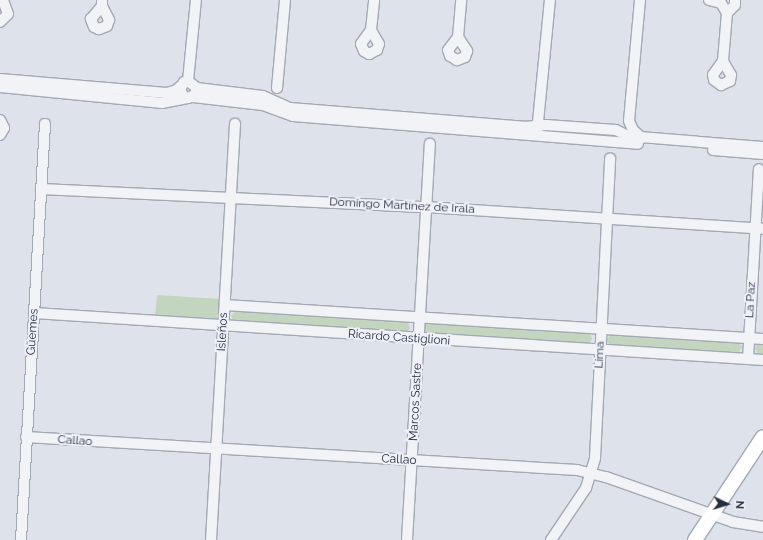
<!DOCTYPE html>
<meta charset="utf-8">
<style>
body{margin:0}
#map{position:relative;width:763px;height:540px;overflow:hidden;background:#dee2ea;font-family:Raleway,sans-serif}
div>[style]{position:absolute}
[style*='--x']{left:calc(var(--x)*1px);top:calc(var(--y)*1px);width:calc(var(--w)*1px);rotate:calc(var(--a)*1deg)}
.green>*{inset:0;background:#c3d4bf}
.roads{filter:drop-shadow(1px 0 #a3a9b4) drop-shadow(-1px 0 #a3a9b4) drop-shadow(0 1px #a3a9b4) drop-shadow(0 -1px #a3a9b4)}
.street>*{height:10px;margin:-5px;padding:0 5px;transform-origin:5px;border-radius:5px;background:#f2f3f7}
.secondary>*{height:14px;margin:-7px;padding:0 7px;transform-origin:7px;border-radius:7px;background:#fff}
span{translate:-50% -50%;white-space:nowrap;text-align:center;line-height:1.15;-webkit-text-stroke:4px #eef1f7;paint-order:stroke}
.street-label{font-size:12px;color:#262f42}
.north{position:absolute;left:707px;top:484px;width:40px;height:40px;-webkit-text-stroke:3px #eef1f7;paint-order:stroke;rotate:94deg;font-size:11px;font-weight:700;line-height:16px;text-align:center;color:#262f42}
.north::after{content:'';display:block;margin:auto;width:14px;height:18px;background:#262f42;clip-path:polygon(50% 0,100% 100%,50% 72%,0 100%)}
</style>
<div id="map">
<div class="green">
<i style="clip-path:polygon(157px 295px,220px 299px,219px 312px,216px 318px,211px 320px,155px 317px)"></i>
<i style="clip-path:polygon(238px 309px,407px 321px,410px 328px,406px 334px,234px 322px,231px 316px)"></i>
<i style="clip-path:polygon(427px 322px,590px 333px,592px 339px,588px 345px,424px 333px,423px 326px)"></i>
<i style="clip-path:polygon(613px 333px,738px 342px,742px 347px,738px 354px,610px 345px,606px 340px)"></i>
<i style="clip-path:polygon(763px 341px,763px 356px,758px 355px,755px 348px,759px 342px)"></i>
</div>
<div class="roads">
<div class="street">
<i style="--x:640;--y:0;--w:121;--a:95.2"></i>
<i style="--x:629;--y:121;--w:10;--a:66"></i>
<i style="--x:633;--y:130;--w:12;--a:42"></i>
<i style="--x:709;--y:0;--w:12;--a:14"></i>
<i style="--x:721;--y:3;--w:12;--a:59"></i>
<i style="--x:727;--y:13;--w:48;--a:94.8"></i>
<i style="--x:723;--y:61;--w:17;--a:126"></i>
<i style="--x:713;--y:75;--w:5;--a:79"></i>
<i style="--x:714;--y:80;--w:9;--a:36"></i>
<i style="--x:721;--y:85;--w:10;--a:-24"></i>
<i style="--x:730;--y:81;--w:6;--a:-81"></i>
<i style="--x:731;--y:75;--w:16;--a:-120"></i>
<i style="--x:102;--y:6;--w:16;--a:63"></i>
<i style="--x:109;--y:20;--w:6;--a:108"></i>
<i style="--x:107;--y:26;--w:9;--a:159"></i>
<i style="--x:99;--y:29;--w:5;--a:-158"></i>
<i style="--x:94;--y:27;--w:9;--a:-111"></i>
<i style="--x:91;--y:19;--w:17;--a:-50"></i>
<i style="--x:102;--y:6;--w:6;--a:-90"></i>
<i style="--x:727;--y:13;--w:11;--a:-45"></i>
<i style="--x:735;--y:5;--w:5;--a:-90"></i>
<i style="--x:0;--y:22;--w:11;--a:-45"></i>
<i style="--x:8;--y:14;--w:15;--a:-110"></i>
<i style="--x:371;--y:30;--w:17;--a:126"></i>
<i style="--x:361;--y:44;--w:8;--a:67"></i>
<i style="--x:364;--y:51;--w:6;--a:31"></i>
<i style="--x:369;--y:54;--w:9;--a:-27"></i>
<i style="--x:377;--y:50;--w:6;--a:-72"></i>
<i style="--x:379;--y:44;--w:16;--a:-120"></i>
<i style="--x:371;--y:30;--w:30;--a:-84"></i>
<i style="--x:458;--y:37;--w:17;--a:57"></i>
<i style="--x:467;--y:51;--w:6;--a:108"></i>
<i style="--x:465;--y:57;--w:9;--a:159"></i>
<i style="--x:457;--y:60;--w:8;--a:-150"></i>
<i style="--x:450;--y:56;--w:6;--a:-108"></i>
<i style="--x:448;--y:50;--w:16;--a:-52"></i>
<i style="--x:458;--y:37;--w:37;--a:-85"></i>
<i style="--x:0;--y:79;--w:167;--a:4.8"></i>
<i style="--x:166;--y:93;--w:9;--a:-13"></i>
<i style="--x:175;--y:91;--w:8;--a:-40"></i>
<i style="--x:188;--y:81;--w:81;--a:-84.4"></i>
<i style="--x:0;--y:87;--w:163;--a:5.6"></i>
<i style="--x:162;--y:103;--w:26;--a:-11"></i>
<i style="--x:197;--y:88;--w:6;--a:99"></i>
<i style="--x:196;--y:94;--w:9;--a:153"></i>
<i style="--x:188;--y:98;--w:4;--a:-166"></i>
<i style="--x:184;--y:97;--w:8;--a:-120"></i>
<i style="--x:180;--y:90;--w:9;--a:-63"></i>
<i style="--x:184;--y:82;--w:4;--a:-14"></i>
<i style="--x:188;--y:81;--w:11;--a:38"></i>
<i style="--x:197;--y:88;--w:66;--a:6.9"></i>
<i style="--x:263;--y:96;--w:30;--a:24"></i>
<i style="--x:290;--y:108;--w:235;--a:4.6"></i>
<i style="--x:524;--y:127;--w:22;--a:-5"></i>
<i style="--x:546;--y:125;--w:70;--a:4.1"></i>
<i style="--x:616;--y:130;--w:13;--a:27"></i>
<i style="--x:628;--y:136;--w:135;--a:4.7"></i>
<i style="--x:277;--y:88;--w:88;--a:-84.8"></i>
<i style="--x:193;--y:97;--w:70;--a:6.5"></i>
<i style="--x:263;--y:105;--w:32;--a:20"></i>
<i style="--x:293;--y:116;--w:346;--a:4.6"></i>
<i style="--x:0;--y:120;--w:9;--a:63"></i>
<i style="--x:4;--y:128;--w:8;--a:120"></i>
<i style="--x:537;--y:132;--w:133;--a:-84.4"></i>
<i style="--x:713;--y:150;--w:50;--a:4.6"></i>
<i style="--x:41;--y:189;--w:386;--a:2.7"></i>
<i style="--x:427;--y:207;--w:337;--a:3.7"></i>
<i style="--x:225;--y:305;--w:539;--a:3.62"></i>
<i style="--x:34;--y:313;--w:731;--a:3.69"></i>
<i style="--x:748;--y:359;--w:190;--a:-86.7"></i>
<i style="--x:26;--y:437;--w:552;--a:3.43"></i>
<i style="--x:577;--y:470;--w:30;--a:14"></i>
<i style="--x:606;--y:477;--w:135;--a:19.5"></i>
<i style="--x:733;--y:522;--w:30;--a:9"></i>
<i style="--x:21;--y:540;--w:417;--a:-86.7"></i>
<i style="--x:211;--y:540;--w:417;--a:-86.7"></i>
<i style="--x:407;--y:540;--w:397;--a:-86.7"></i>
<i style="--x:551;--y:540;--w:63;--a:-56.1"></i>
<i style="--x:586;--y:488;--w:31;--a:-73"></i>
<i style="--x:595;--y:458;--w:300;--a:-87.1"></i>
</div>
<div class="secondary">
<i style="--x:695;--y:540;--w:123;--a:-56.6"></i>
</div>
</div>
<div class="street-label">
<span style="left:402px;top:206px;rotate:3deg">Domingo Martínez de Irala</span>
<span style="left:751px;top:300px;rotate:-87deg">La Paz</span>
<span style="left:33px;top:332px;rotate:-86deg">Güemes</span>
<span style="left:223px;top:332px;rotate:-87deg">Isleños</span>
<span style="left:399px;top:338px;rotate:4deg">Ricardo Castiglioni</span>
<span style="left:600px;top:355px;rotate:-87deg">Lima</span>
<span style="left:416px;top:402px;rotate:-87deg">Marcos Sastre</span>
<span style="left:75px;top:441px;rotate:4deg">Callao</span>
<span style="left:399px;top:460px;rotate:3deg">Callao</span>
</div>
<div class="north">N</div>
</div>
